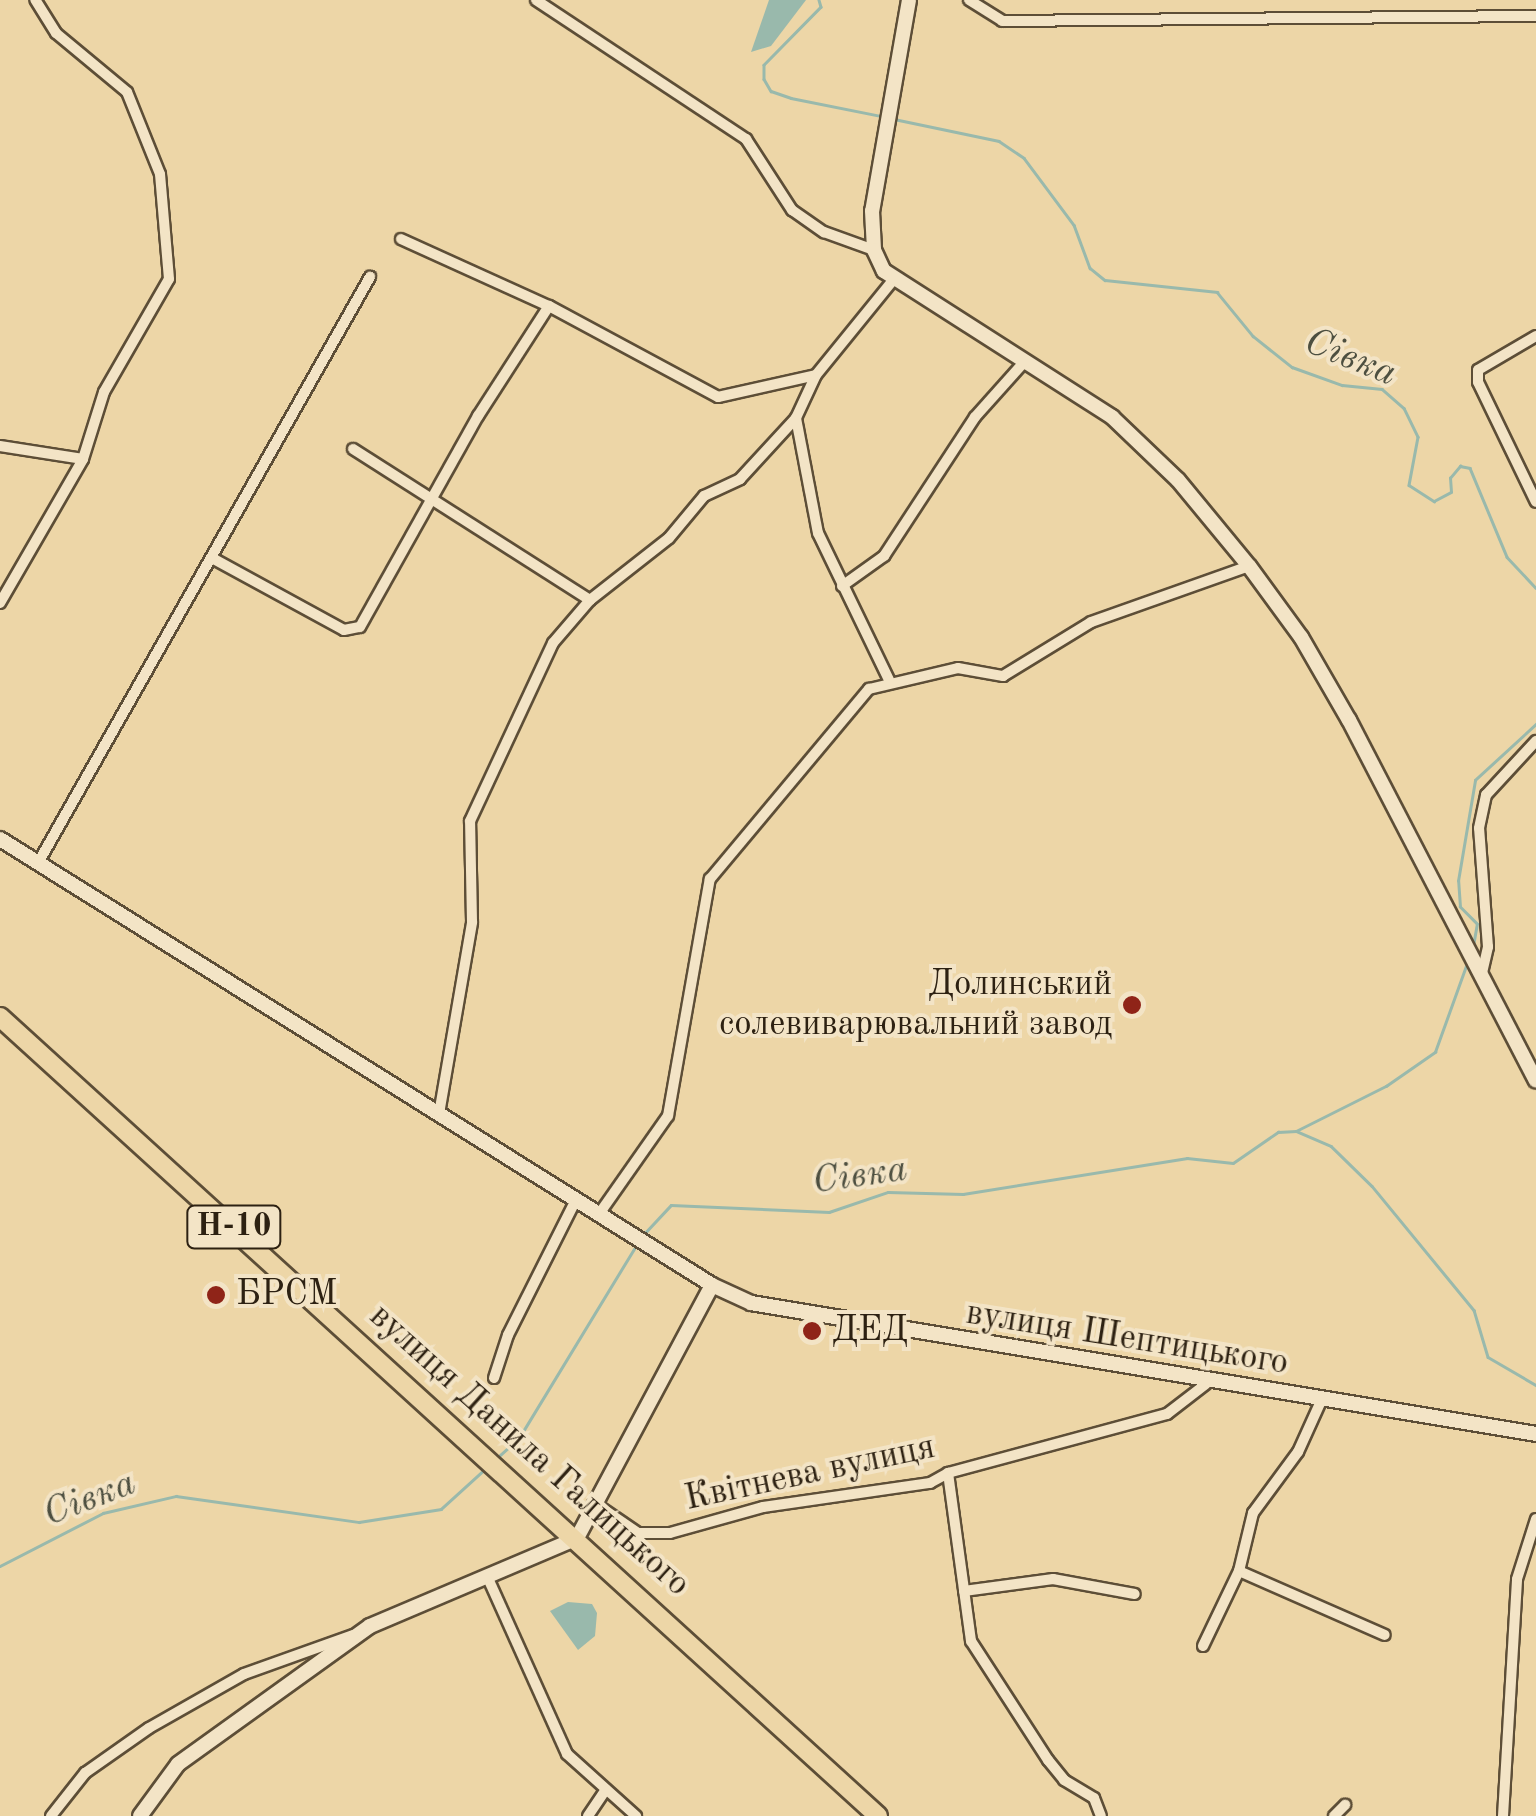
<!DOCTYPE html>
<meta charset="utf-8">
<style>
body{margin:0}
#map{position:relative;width:1536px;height:1816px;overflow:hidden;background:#edd6a7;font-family:"Old Standard TT",serif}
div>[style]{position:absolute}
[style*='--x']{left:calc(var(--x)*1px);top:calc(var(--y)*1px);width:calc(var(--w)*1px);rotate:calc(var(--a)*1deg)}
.water>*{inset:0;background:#99b9ac}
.stream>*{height:2.5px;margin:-1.25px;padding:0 1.25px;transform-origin:1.25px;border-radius:1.25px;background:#99b9ac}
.roads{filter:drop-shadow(2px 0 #5d4e37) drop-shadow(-2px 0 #5d4e37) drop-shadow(0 2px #5d4e37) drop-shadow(0 -2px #5d4e37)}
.minor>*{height:10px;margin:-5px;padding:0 5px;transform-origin:5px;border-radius:5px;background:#f3e4c6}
.tertiary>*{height:14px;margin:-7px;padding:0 7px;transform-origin:7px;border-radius:7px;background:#f3e4c6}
.primary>*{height:18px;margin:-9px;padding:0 9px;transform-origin:9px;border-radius:9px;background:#edd6a7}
.dots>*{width:28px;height:28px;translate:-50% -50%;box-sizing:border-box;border:5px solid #f3e4c6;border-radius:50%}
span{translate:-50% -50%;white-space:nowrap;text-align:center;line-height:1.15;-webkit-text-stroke:8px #f3e4c6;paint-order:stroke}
.shield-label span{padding:2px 8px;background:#f3e4c6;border:2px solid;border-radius:8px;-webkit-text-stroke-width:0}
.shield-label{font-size:32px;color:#2d2112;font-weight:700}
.poi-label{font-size:35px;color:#2d2112}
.right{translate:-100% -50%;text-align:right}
.left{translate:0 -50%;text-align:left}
.street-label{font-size:35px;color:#2d2112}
.water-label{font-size:38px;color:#4d4f40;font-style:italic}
</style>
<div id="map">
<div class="water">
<i style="clip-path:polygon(769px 0,806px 0,771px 46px,751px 52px)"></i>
<i style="clip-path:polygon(568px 1602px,592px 1604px,597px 1613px,595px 1636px,578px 1650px,550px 1611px)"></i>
</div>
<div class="stream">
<i style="--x:819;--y:0;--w:7;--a:74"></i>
<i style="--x:821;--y:7;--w:81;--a:134.5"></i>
<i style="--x:764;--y:65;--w:14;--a:90"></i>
<i style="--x:764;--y:79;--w:14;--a:60"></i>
<i style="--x:771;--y:91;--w:21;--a:19"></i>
<i style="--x:791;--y:98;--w:92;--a:11.3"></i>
<i style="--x:894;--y:119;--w:107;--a:11.8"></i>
<i style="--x:999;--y:141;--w:30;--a:34"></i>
<i style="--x:1024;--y:158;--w:84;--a:53.3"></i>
<i style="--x:1074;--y:225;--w:46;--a:69.6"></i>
<i style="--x:1090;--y:268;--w:19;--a:39"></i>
<i style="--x:1105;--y:280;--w:113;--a:6.1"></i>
<i style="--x:1217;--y:292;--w:57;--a:50.7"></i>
<i style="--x:1253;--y:336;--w:50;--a:38.5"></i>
<i style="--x:1292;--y:367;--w:53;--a:19.8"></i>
<i style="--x:1342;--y:385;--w:40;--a:5.7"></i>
<i style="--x:1382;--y:389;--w:29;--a:41"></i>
<i style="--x:1404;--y:408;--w:32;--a:64"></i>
<i style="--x:1418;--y:437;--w:49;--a:100.6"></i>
<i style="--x:1409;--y:485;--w:30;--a:33"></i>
<i style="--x:1434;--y:501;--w:19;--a:-28"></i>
<i style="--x:1451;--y:492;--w:14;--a:-94"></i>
<i style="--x:1450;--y:478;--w:16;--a:-50"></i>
<i style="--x:1460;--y:466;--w:10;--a:11"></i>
<i style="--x:1470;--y:468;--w:96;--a:67.4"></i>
<i style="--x:1507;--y:557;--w:42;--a:46.9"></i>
<i style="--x:1473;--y:946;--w:22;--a:-80"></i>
<i style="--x:1477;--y:924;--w:24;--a:-135"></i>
<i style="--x:1460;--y:907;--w:26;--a:-94"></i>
<i style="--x:1458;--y:881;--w:102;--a:-80.4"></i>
<i style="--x:1475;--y:780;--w:83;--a:-42.6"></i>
<i style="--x:1296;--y:1131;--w:38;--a:23"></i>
<i style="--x:1331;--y:1146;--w:57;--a:44.3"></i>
<i style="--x:1372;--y:1186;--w:161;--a:50.6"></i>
<i style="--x:1474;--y:1310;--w:49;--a:73.4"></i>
<i style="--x:1488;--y:1357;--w:56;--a:30.3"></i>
<i style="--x:642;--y:1236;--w:42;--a:-46.9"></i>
<i style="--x:671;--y:1205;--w:158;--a:2.5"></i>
<i style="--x:829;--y:1212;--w:62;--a:-18.7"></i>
<i style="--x:888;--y:1192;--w:75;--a:1.5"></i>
<i style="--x:963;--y:1194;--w:227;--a:-9.1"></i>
<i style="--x:1187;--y:1158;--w:46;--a:6.2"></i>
<i style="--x:1233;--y:1163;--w:55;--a:-34.6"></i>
<i style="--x:1278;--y:1132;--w:18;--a:-3"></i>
<i style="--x:1296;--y:1131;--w:101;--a:-26.6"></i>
<i style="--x:1386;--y:1086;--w:60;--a:-34.8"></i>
<i style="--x:1435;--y:1052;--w:95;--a:-70.2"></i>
<i style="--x:498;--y:1457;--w:28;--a:-42"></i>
<i style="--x:519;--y:1438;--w:223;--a:-58.7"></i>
<i style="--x:0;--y:1566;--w:116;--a:-27.2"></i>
<i style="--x:103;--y:1513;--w:75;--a:-13.1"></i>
<i style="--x:176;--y:1496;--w:185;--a:8.1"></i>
<i style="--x:359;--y:1522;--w:83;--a:-9"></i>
<i style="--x:441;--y:1509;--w:59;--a:-42.3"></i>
</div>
<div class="roads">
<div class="minor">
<i style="--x:536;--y:0;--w:252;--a:33.5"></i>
<i style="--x:746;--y:139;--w:85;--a:57.1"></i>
<i style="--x:792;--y:210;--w:39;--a:35"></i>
<i style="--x:824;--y:232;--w:53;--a:19.8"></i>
<i style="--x:969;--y:0;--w:39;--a:32"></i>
<i style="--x:1002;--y:21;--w:534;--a:-0.54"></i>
<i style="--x:401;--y:239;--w:162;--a:24.4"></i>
<i style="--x:549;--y:306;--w:192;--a:28.3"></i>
<i style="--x:718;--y:397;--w:100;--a:-12.7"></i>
<i style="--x:1536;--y:336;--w:67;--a:149.6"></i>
<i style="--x:1478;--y:370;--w:12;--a:90"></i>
<i style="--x:1478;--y:382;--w:133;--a:64.2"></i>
<i style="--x:796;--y:418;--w:117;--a:79.2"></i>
<i style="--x:818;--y:533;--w:163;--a:64.2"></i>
<i style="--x:0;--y:446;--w:84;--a:8.9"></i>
<i style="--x:353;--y:449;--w:281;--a:32.5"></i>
<i style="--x:212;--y:558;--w:150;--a:28.6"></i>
<i style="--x:344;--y:630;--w:16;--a:-11"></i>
<i style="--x:360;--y:627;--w:242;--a:-60.8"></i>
<i style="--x:478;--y:416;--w:131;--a:-57.2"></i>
<i style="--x:842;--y:586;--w:52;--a:-35.5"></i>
<i style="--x:884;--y:556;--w:166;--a:-56.8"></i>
<i style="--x:975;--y:417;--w:75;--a:-48.2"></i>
<i style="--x:0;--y:603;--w:166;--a:-60"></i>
<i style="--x:83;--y:459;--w:70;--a:-72.6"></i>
<i style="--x:104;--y:392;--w:130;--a:-60.1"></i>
<i style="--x:169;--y:279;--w:105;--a:-94.9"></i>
<i style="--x:160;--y:174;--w:88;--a:-111.9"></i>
<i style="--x:127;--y:92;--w:92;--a:-140.3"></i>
<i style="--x:56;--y:33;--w:39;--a:-122"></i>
<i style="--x:38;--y:863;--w:674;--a:-60.47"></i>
<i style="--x:1482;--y:973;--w:27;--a:-77"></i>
<i style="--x:1488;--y:947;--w:119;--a:-94.3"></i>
<i style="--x:1479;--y:828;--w:34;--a:-78"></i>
<i style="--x:1486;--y:795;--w:74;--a:-47.2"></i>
<i style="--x:439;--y:1114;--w:195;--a:-80.2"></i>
<i style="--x:472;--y:922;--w:101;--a:-91.1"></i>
<i style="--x:470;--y:821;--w:196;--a:-65"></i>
<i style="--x:553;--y:643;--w:57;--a:-49.3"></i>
<i style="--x:590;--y:600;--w:100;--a:-38.1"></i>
<i style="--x:669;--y:538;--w:55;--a:-50.2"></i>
<i style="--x:704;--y:496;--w:40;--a:-25"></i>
<i style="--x:740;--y:479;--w:83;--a:-47.4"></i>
<i style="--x:796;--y:418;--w:47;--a:-65.1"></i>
<i style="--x:816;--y:375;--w:124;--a:-50.9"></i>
<i style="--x:599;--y:1214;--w:120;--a:-54.9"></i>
<i style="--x:668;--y:1116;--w:241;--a:-80"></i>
<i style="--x:710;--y:879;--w:248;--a:-50.1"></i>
<i style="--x:869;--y:689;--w:91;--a:-13.3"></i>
<i style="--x:958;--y:668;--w:46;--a:10.1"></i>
<i style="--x:1003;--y:676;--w:103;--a:-31.5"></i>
<i style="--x:1091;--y:622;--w:168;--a:-19.5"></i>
<i style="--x:494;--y:1378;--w:45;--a:-72"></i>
<i style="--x:508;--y:1335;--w:151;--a:-63.3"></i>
<i style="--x:948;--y:1473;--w:170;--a:82.2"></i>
<i style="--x:971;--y:1641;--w:142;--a:57.1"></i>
<i style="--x:1048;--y:1760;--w:26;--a:51"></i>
<i style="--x:1064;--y:1780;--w:35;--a:31"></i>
<i style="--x:1094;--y:1798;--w:19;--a:69"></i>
<i style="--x:597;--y:1505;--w:50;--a:34.3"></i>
<i style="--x:638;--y:1533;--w:32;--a:0"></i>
<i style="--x:670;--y:1533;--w:97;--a:-15.6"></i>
<i style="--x:763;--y:1507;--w:169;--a:-8.2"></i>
<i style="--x:930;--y:1483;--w:21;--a:-29"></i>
<i style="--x:948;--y:1473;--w:227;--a:-15.1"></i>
<i style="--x:1167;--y:1414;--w:49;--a:-37.6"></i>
<i style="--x:1239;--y:1571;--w:159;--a:23.7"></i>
<i style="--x:487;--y:1576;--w:195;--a:65.8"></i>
<i style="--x:567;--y:1754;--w:93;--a:41.9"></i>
<i style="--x:964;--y:1591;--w:90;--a:-7.7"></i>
<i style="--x:1053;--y:1579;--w:83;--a:10.4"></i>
<i style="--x:1203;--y:1646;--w:83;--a:-64.4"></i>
<i style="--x:1239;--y:1571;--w:60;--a:-76.4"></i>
<i style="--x:1253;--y:1513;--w:76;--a:-53.6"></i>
<i style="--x:1298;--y:1452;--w:56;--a:-65.7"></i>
<i style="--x:51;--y:1816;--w:55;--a:-51.7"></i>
<i style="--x:85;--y:1773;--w:78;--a:-35.1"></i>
<i style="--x:149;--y:1728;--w:109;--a:-29.6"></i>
<i style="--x:244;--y:1674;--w:116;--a:-19.7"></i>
<i style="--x:588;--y:1816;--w:32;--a:-56"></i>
<i style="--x:1334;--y:1816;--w:16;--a:-45"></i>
<i style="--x:1503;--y:1816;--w:237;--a:-86.6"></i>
<i style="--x:1517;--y:1579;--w:63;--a:-72.4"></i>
</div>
<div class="tertiary">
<i style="--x:909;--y:0;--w:214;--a:99.9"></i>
<i style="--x:872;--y:211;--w:39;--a:87"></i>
<i style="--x:874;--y:250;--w:23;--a:65"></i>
<i style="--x:884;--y:271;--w:271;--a:32.6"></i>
<i style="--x:1112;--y:417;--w:91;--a:43.7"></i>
<i style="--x:1178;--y:480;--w:112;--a:50.5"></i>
<i style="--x:1249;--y:566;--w:88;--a:53.8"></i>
<i style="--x:1301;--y:637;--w:96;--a:60"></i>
<i style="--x:1349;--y:720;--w:406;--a:62.6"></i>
<i style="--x:0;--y:839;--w:840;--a:32.06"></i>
<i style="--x:712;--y:1285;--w:43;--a:24.8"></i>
<i style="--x:751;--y:1303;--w:796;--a:9.47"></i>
<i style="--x:140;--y:1816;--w:64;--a:-53.8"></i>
<i style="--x:178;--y:1764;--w:236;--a:-35.7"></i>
<i style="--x:370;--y:1626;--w:225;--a:-23"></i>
<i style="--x:577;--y:1538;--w:287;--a:-61.9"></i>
</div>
<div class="primary">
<i style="--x:0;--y:1017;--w:1187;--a:42.3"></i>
</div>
</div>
<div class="dots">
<i style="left:1132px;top:1005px;background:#8f2418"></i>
<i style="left:216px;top:1295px;background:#8f2418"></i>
<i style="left:812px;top:1331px;background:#8f2418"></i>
</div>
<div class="shield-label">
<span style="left:234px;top:1227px">Н-10</span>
</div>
<div class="poi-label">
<span class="right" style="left:1112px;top:1005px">Долинський<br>солевиварювальний завод</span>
<span class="left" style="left:236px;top:1295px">БРСМ</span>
<span class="left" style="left:832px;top:1331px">ДЕД</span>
</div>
<div class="street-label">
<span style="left:1127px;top:1339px;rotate:9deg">вулиця Шептицького</span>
<span style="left:529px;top:1451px;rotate:42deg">вулиця Данила Галицького</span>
<span style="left:810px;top:1474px;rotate:-12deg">Квітнева вулиця</span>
</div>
<div class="water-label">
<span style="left:1350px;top:359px;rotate:22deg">Сівка</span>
<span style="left:860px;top:1177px;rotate:-8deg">Сівка</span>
<span style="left:90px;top:1500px;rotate:-21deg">Сівка</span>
</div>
</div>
